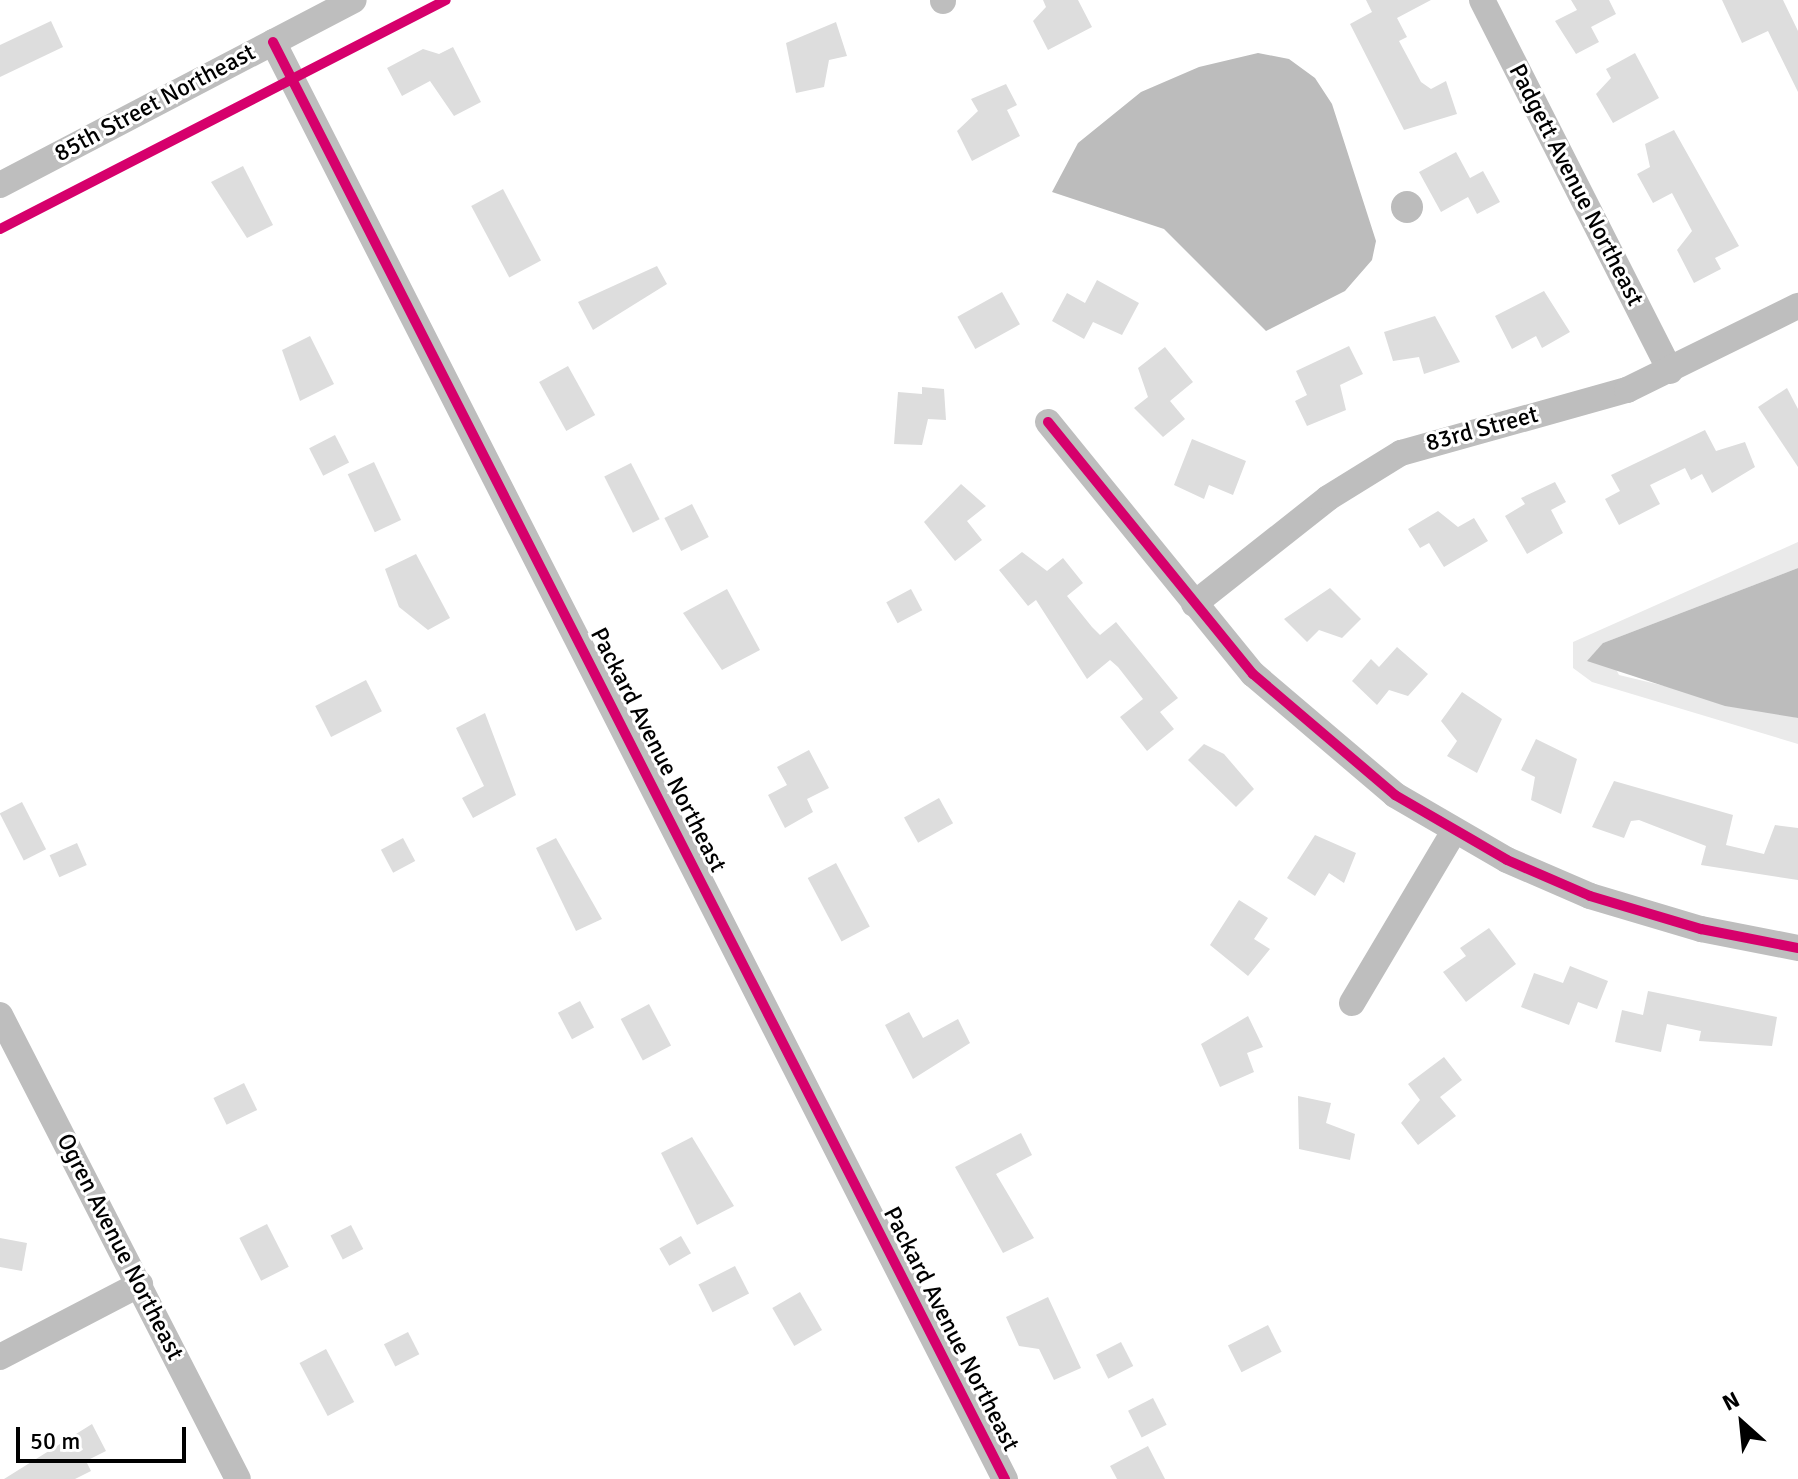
<!DOCTYPE html>
<style>
body{margin:0}
#map{position:relative;width:1798px;height:1479px;overflow:hidden;background:#fff;font-family:Signika,sans-serif}
div>[style]{position:absolute}
[style*='--x']{left:calc(var(--x)*1px);top:calc(var(--y)*1px);width:calc(var(--w)*1px);rotate:calc(var(--a)*1deg)}
.green>*{inset:0;background:#eaeaea}
.water>*{inset:0;background:#bcbcbc}
.round{border-radius:50%}
.building>*{inset:0;background:#ddd;transform-origin:0 0}
.minor>*{height:26px;margin:-13px;padding:0 13px;transform-origin:13px;border-radius:13px;background:#bebebe}
.cycleway>*{height:10px;margin:-5px;padding:0 5px;transform-origin:5px;border-radius:5px;background:#d6006c}
span{translate:-50% -50%;white-space:nowrap;text-align:center;line-height:1.15;-webkit-text-stroke:6px #fff;paint-order:stroke}
.street-label{font-size:24px;color:#000}
.north{position:absolute;left:1702px;top:1383px;width:80px;height:80px;-webkit-text-stroke:6px #fff;paint-order:stroke;rotate:333deg;font-size:22px;font-weight:700;line-height:32px;text-align:center;color:#000}
.north::after{content:'';display:block;margin:auto;width:28px;height:36px;background:#000;clip-path:polygon(50% 0,100% 100%,50% 72%,0 100%)}
.scale{position:absolute;left:16px;top:1427px;width:170px;height:36px;box-sizing:border-box;border:4px solid #000;border-top:0;padding-left:10px;font-size:24px;line-height:28px;white-space:nowrap;color:#000;-webkit-text-stroke:6px #fff;paint-order:stroke}
</style>
<div id="map">
<div class="green">
<i style="clip-path:polygon(1798px 542px,1798px 568px,1603px 643px,1619px 675px,1798px 718px,1798px 744px,1592px 682px,1573px 668px,1573px 642px)"></i>
</div>
<div class="water">
<i style="clip-path:polygon(1258px 53px,1289px 59px,1315px 78px,1332px 104px,1376px 241px,1372px 260px,1345px 291px,1266px 331px,1164px 229px,1052px 192px,1078px 143px,1141px 92px,1199px 67px)"></i>
<i class="round" style="left:1391px;top:191px;width:32px;height:32px"></i>
<i style="clip-path:polygon(1798px 568px,1798px 718px,1725px 706px,1587px 661px,1603px 643px)"></i>
</div>
<div class="building">
<i style="clip-path:polygon(1043px 0,1078px 0,1092px 27px,1048px 50px,1033px 21px,1046px 7px)"></i>
<i style="clip-path:polygon(1366px 0,1431px 0,1397px 18px,1407px 37px,1399px 41px,1421px 82px,1431px 89px,1446px 81px,1457px 114px,1404px 130px,1350px 24px,1372px 12px)"></i>
<i style="clip-path:polygon(1571px 0,1609px 0,1616px 14px,1591px 27px,1599px 42px,1576px 54px,1555px 21px,1577px 10px)"></i>
<i style="clip-path:polygon(1722px 0,1783px 0,1798px 31px,1798px 92px,1768px 31px,1742px 43px)"></i>
<i style="clip-path:polygon(51px 21px,63px 47px,0 77px,0 45px)"></i>
<i style="clip-path:polygon(836px 22px,847px 56px,829px 60px,824px 87px,796px 93px,786px 43px)"></i>
<i style="clip-path:polygon(453px 47px,481px 102px,454px 116px,430px 81px,402px 96px,387px 68px,423px 49px,439px 54px)"></i>
<i style="clip-path:polygon(1635px 53px,1659px 98px,1613px 123px,1596px 94px,1611px 78px,1606px 69px)"></i>
<i style="clip-path:polygon(1006px 84px,1017px 105px,1007px 110px,1020px 136px,972px 161px,957px 131px,978px 111px,971px 99px)"></i>
<i style="clip-path:polygon(1674px 130px,1739px 246px,1715px 258px,1721px 269px,1694px 283px,1677px 250px,1692px 231px,1672px 193px,1653px 203px,1637px 174px,1650px 167px,1645px 144px)"></i>
<i style="clip-path:polygon(1456px 152px,1470px 178px,1483px 171px,1500px 202px,1477px 214px,1468px 197px,1441px 212px,1419px 172px)"></i>
<i style="clip-path:polygon(243px 166px,273px 225px,247px 238px,211px 182px)"></i>
<i style="left:503px;top:189px;width:81px;height:36px;rotate:62deg"></i>
<i style="clip-path:polygon(657px 266px,667px 284px,593px 330px,578px 302px)"></i>
<i style="clip-path:polygon(1097px 280px,1139px 303px,1122px 335px,1093px 322px,1084px 339px,1052px 321px,1067px 293px,1085px 303px)"></i>
<i style="clip-path:polygon(1544px 291px,1570px 332px,1542px 348px,1536px 336px,1512px 349px,1495px 316px)"></i>
<i style="left:1002px;top:292px;width:37px;height:51px;rotate:61deg"></i>
<i style="clip-path:polygon(1435px 316px,1460px 362px,1424px 374px,1419px 357px,1393px 361px,1384px 332px)"></i>
<i style="clip-path:polygon(310px 336px,334px 384px,300px 401px,282px 350px)"></i>
<i style="clip-path:polygon(1349px 346px,1363px 374px,1340px 385px,1346px 410px,1307px 426px,1295px 401px,1307px 395px,1296px 371px)"></i>
<i style="clip-path:polygon(1165px 347px,1193px 382px,1170px 401px,1185px 419px,1163px 437px,1134px 408px,1148px 397px,1138px 368px)"></i>
<i style="left:568px;top:366px;width:56px;height:33px;rotate:61deg"></i>
<i style="clip-path:polygon(922px 387px,944px 389px,946px 420px,928px 419px,922px 445px,894px 444px,898px 392px,922px 394px)"></i>
<i style="clip-path:polygon(1787px 388px,1798px 409px,1798px 467px,1758px 407px)"></i>
<i style="clip-path:polygon(1705px 430px,1716px 451px,1745px 442px,1755px 467px,1712px 493px,1702px 474px,1691px 480px,1685px 468px,1650px 485px,1660px 504px,1619px 525px,1605px 499px,1620px 491px,1611px 475px)"></i>
<i style="left:335px;top:435px;width:31px;height:29px;rotate:63deg"></i>
<i style="clip-path:polygon(1192px 439px,1246px 461px,1233px 495px,1209px 485px,1204px 499px,1174px 485px)"></i>
<i style="left:374px;top:462px;width:64px;height:29px;rotate:65deg"></i>
<i style="left:631px;top:463px;width:63px;height:30px;rotate:63deg"></i>
<i style="clip-path:polygon(1555px 482px,1566px 502px,1551px 510px,1563px 533px,1527px 554px,1505px 516px,1525px 504px,1521px 498px)"></i>
<i style="clip-path:polygon(961px 484px,986px 506px,967px 521px,982px 540px,955px 561px,924px 522px)"></i>
<i style="left:692px;top:504px;width:37px;height:31px;rotate:63deg"></i>
<i style="clip-path:polygon(1438px 511px,1458px 527px,1474px 518px,1488px 541px,1444px 567px,1429px 543px,1420px 548px,1408px 529px)"></i>
<i style="clip-path:polygon(1022px 552px,1047px 571px,1063px 558px,1083px 583px,1067px 596px,1092px 627px,1100px 635px,1116px 622px,1178px 698px,1160px 712px,1174px 729px,1147px 751px,1120px 717px,1143px 699px,1118px 667px,1110px 660px,1087px 679px,1036px 600px,1028px 606px,999px 570px)"></i>
<i style="clip-path:polygon(416px 554px,450px 618px,428px 630px,399px 607px,385px 569px)"></i>
<i style="clip-path:polygon(1330px 588px,1361px 619px,1342px 638px,1319px 630px,1307px 642px,1284px 619px)"></i>
<i style="clip-path:polygon(727px 589px,760px 650px,722px 670px,683px 613px)"></i>
<i style="left:911px;top:589px;width:24px;height:28px;rotate:62deg"></i>
<i style="clip-path:polygon(1397px 647px,1428px 674px,1408px 696px,1389px 690px,1377px 705px,1352px 681px,1371px 659px,1379px 667px)"></i>
<i style="left:366px;top:680px;width:35px;height:57px;rotate:63deg"></i>
<i style="clip-path:polygon(1462px 692px,1502px 719px,1477px 773px,1447px 756px,1457px 741px,1441px 721px)"></i>
<i style="clip-path:polygon(485px 713px,516px 795px,473px 818px,462px 798px,484px 786px,456px 728px)"></i>
<i style="clip-path:polygon(1536px 739px,1577px 759px,1561px 814px,1531px 800px,1535px 777px,1521px 770px)"></i>
<i style="clip-path:polygon(1204px 744px,1224px 754px,1254px 789px,1236px 807px,1188px 760px)"></i>
<i style="clip-path:polygon(809px 750px,829px 788px,807px 799px,813px 812px,785px 828px,768px 795px,787px 785px,777px 767px)"></i>
<i style="clip-path:polygon(1614px 781px,1733px 815px,1726px 845px,1764px 854px,1775px 825px,1798px 828px,1798px 880px,1701px 865px,1706px 846px,1639px 820px,1631px 821px,1624px 838px,1592px 827px)"></i>
<i style="left:939px;top:798px;width:29px;height:40px;rotate:61deg"></i>
<i style="left:22px;top:802px;width:53px;height:25px;rotate:63deg"></i>
<i style="clip-path:polygon(1315px 835px,1356px 853px,1344px 883px,1329px 873px,1315px 896px,1287px 878px)"></i>
<i style="left:403px;top:838px;width:26px;height:25px;rotate:62deg"></i>
<i style="clip-path:polygon(556px 838px,602px 919px,576px 931px,536px 848px)"></i>
<i style="left:77px;top:843px;width:24px;height:30px;rotate:66deg"></i>
<i style="left:836px;top:863px;width:72px;height:32px;rotate:62deg"></i>
<i style="clip-path:polygon(1239px 900px,1268px 918px,1254px 939px,1270px 949px,1248px 976px,1210px 945px)"></i>
<i style="clip-path:polygon(1489px 928px,1516px 964px,1466px 1002px,1443px 972px,1466px 956px,1460px 948px)"></i>
<i style="clip-path:polygon(1570px 966px,1608px 981px,1597px 1009px,1578px 1002px,1569px 1025px,1521px 1007px,1534px 973px,1563px 983px)"></i>
<i style="clip-path:polygon(1648px 991px,1777px 1017px,1772px 1046px,1699px 1041px,1701px 1031px,1667px 1024px,1661px 1052px,1615px 1042px,1622px 1010px,1643px 1015px)"></i>
<i style="left:580px;top:1001px;width:30px;height:25px;rotate:62deg"></i>
<i style="left:649px;top:1004px;width:47px;height:32px;rotate:62deg"></i>
<i style="clip-path:polygon(909px 1012px,923px 1038px,958px 1019px,970px 1043px,913px 1079px,885px 1025px)"></i>
<i style="clip-path:polygon(1248px 1016px,1263px 1047px,1247px 1053px,1254px 1072px,1220px 1087px,1201px 1044px)"></i>
<i style="clip-path:polygon(1444px 1057px,1462px 1080px,1440px 1097px,1456px 1116px,1418px 1145px,1401px 1123px,1420px 1100px,1408px 1084px)"></i>
<i style="left:244px;top:1083px;width:30px;height:34px;rotate:64deg"></i>
<i style="clip-path:polygon(1298px 1096px,1331px 1103px,1326px 1123px,1355px 1134px,1350px 1160px,1299px 1149px)"></i>
<i style="clip-path:polygon(1021px 1133px,1032px 1155px,996px 1174px,1034px 1238px,1003px 1253px,955px 1167px)"></i>
<i style="clip-path:polygon(692px 1137px,734px 1206px,697px 1225px,661px 1153px)"></i>
<i style="left:267px;top:1224px;width:48px;height:31px;rotate:63deg"></i>
<i style="left:351px;top:1225px;width:27px;height:23px;rotate:63deg"></i>
<i style="left:681px;top:1236px;width:20px;height:25px;rotate:60deg"></i>
<i style="clip-path:polygon(0 1238px,27px 1243px,22px 1271px,0 1267px)"></i>
<i style="left:735px;top:1266px;width:31px;height:41px;rotate:63deg"></i>
<i style="left:800px;top:1292px;width:44px;height:32px;rotate:60deg"></i>
<i style="clip-path:polygon(1048px 1297px,1081px 1368px,1054px 1380px,1039px 1349px,1019px 1346px,1006px 1317px)"></i>
<i style="left:1268px;top:1325px;width:30px;height:45px;rotate:63deg"></i>
<i style="left:408px;top:1332px;width:25px;height:27px;rotate:63deg"></i>
<i style="left:1121px;top:1342px;width:27px;height:28px;rotate:63deg"></i>
<i style="left:326px;top:1349px;width:60px;height:30px;rotate:62deg"></i>
<i style="left:1153px;top:1398px;width:30px;height:28px;rotate:63deg"></i>
<i style="clip-path:polygon(92px 1424px,106px 1451px,86px 1461px,91px 1471px,75px 1479px,4px 1479px)"></i>
<i style="clip-path:polygon(1148px 1446px,1165px 1479px,1117px 1479px,1110px 1466px)"></i>
</div>
<div class="minor">
<i style="--x:1482;--y:0;--w:416;--a:63.1"></i>
<i style="--x:943;--y:1;--w:1;--a:-90"></i>
<i style="--x:273;--y:42;--w:1613;--a:63.01"></i>
<i style="--x:0;--y:185;--w:399;--a:-27.6"></i>
<i style="--x:1048;--y:422;--w:325;--a:50.9"></i>
<i style="--x:1253;--y:674;--w:187;--a:40.4"></i>
<i style="--x:1395;--y:795;--w:129;--a:30.1"></i>
<i style="--x:1507;--y:860;--w:90;--a:23.4"></i>
<i style="--x:1590;--y:896;--w:116;--a:16.6"></i>
<i style="--x:1701;--y:929;--w:99;--a:11.1"></i>
<i style="--x:1194;--y:604;--w:171;--a:-38.3"></i>
<i style="--x:1328;--y:498;--w:86;--a:-31.7"></i>
<i style="--x:1401;--y:453;--w:235;--a:-15.6"></i>
<i style="--x:1627;--y:390;--w:191;--a:-26.2"></i>
<i style="--x:1352;--y:1003;--w:200;--a:-59.3"></i>
<i style="--x:0;--y:1015;--w:521;--a:62.85"></i>
<i style="--x:0;--y:1357;--w:158;--a:-27.5"></i>
</div>
<div class="cycleway">
<i style="--x:273;--y:42;--w:1613;--a:63.01"></i>
<i style="--x:0;--y:229;--w:501;--a:-27.18"></i>
<i style="--x:1048;--y:422;--w:325;--a:50.9"></i>
<i style="--x:1253;--y:674;--w:187;--a:40.4"></i>
<i style="--x:1395;--y:795;--w:129;--a:30.1"></i>
<i style="--x:1507;--y:860;--w:90;--a:23.4"></i>
<i style="--x:1590;--y:896;--w:116;--a:16.6"></i>
<i style="--x:1701;--y:929;--w:99;--a:11.1"></i>
</div>
<div class="street-label">
<span style="left:155px;top:103px;rotate:-28deg">85th Street Northeast</span>
<span style="left:1576px;top:185px;rotate:63deg">Padgett Avenue Northeast</span>
<span style="left:1482px;top:429px;rotate:-15deg">83rd Street</span>
<span style="left:658px;top:750px;rotate:63deg">Packard Avenue Northeast</span>
<span style="left:120px;top:1247px;rotate:63deg">Ogren Avenue Northeast</span>
<span style="left:951px;top:1329px;rotate:63deg">Packard Avenue Northeast</span>
</div>
<div class="north">N</div>
<div class="scale">50 m</div>
</div>
